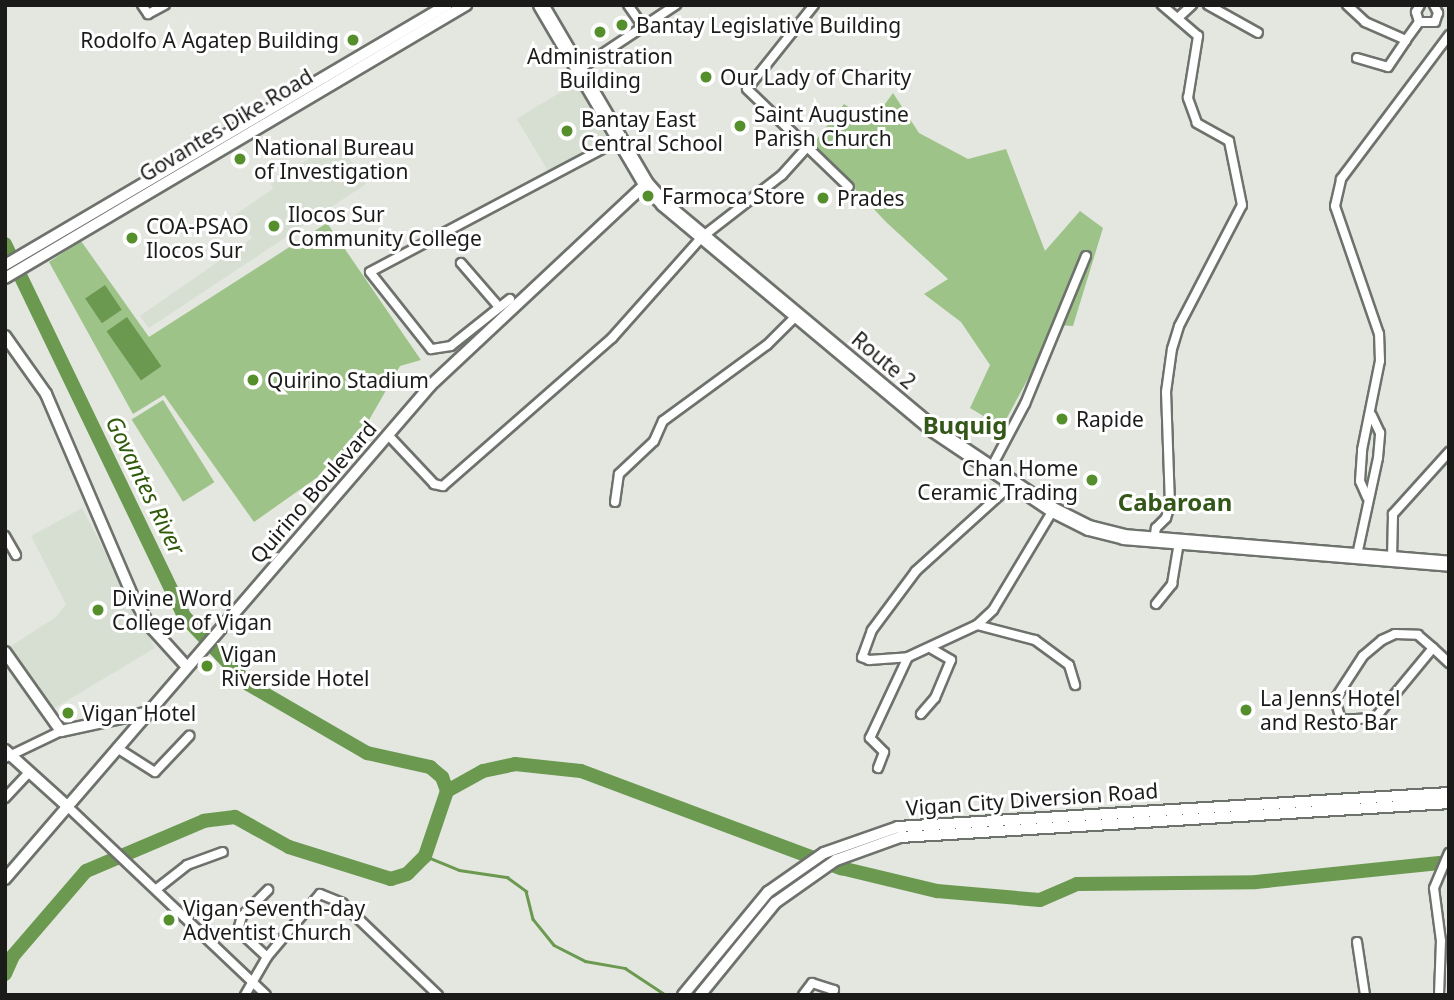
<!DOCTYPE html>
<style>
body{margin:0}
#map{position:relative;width:1454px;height:1000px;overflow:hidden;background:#e3e7e0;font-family:"Noto Sans",sans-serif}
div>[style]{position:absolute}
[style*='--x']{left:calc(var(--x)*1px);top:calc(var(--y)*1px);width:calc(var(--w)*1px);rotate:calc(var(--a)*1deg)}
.built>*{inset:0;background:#d6dfd1;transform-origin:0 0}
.green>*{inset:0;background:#9ec389;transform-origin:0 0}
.water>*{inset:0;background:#6b9950;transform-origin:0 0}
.stream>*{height:2.5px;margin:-1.25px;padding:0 1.25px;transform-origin:1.25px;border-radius:1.25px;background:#6b9950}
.river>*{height:14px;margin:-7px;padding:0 7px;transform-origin:7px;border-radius:7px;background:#6b9950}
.roads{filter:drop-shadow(2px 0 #6e726c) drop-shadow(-2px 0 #6e726c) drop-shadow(0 2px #6e726c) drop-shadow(0 -2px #6e726c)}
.street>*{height:8px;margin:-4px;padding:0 4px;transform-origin:4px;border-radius:4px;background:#fff}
.secondary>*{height:10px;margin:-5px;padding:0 5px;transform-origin:5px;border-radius:5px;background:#fff}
.highway>*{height:14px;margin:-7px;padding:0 7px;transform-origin:7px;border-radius:7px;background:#fff}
.dots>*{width:19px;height:19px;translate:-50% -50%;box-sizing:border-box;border:4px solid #fff;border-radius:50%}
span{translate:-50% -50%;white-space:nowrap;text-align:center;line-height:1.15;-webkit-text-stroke:6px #fff;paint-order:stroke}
.poi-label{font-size:21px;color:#1b1c1a}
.left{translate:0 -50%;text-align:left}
.right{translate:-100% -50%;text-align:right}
.street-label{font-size:21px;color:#1b1c1a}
.water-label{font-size:23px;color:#2f5a0a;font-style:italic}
.quarter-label{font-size:24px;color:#335719;font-weight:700}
.frame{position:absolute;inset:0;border:7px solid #1b1c1a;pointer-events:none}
</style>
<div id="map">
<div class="built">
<i style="left:581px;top:80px;width:74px;height:75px;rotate:59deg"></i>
<i style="clip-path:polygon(337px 140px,366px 184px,149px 328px,140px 316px,252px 238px,236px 214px,273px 189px,271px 184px)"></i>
<i style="clip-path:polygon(82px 508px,155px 648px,53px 709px,8px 648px,56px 617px,66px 604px,31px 536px)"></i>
</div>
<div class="green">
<i style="clip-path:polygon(893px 93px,919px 133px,968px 159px,1006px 149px,1045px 251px,1080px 211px,1103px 228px,1073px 326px,1057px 325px,1002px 427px,970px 408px,990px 365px,961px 322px,924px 294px,948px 279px,886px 222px,813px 144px,844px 104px,872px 122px)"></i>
<i style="clip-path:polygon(327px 223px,421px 360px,400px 366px,349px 455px,254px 522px,164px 395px,133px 414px,49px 262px,81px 241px,149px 337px)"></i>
<i style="left:163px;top:400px;width:97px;height:37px;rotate:58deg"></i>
</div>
<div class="water">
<i style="left:105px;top:285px;width:30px;height:24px;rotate:56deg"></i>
<i style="left:127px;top:317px;width:60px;height:25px;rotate:55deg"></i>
</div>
<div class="stream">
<i style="--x:425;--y:856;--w:37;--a:22"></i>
<i style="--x:459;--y:870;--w:49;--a:8.3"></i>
<i style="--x:507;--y:877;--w:24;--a:36"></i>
<i style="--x:526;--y:891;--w:29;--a:76"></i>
<i style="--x:533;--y:919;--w:33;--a:51"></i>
<i style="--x:554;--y:945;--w:35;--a:27"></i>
<i style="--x:585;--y:961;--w:41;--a:9.9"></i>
<i style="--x:625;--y:968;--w:49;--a:33.4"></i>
</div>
<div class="river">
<i style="--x:5;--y:244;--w:413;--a:64.3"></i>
<i style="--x:184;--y:616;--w:93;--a:46.7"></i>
<i style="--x:248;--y:684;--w:138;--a:30.1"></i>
<i style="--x:367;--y:753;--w:65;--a:12.5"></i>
<i style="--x:430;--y:767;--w:16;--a:40"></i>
<i style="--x:442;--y:777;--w:15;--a:70"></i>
<i style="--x:447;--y:791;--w:69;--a:108.7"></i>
<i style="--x:425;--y:856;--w:25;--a:135"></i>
<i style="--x:407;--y:874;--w:17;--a:163"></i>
<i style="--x:391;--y:879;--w:107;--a:-162.6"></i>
<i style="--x:289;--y:847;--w:62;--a:-150.9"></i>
<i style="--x:235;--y:817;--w:31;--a:173"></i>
<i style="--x:204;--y:821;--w:128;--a:157"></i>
<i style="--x:86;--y:871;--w:112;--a:130.7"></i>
<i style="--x:13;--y:956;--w:20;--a:114"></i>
<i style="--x:447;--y:791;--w:41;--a:-29.1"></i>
<i style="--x:483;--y:771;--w:33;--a:-12"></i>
<i style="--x:515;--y:764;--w:66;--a:6.1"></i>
<i style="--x:581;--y:771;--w:278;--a:20.5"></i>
<i style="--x:841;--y:868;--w:99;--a:13.5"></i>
<i style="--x:937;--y:891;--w:103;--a:5"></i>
<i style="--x:1040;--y:900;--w:40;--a:-23.4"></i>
<i style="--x:1077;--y:884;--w:179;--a:-0.6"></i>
<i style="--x:1256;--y:882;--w:194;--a:-5.9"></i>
</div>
<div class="roads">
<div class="street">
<i style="--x:142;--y:5;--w:11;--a:56"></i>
<i style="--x:148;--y:14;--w:19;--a:-28"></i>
<i style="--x:628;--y:5;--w:29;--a:55"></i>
<i style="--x:814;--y:5;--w:107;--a:128.6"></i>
<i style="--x:747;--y:89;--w:141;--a:43.9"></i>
<i style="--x:1208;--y:5;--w:57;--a:29.2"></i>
<i style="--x:1347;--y:5;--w:25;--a:43"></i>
<i style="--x:1365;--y:22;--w:45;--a:23.7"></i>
<i style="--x:1406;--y:40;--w:22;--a:-54"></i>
<i style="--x:1420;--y:5;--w:8;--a:120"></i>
<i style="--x:1416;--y:12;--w:10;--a:73"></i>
<i style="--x:1419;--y:22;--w:16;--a:0"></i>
<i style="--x:1434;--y:5;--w:9;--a:63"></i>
<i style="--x:1438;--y:13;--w:9;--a:108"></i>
<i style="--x:1179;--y:17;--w:18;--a:-43"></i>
<i style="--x:1357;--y:58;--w:32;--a:16"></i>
<i style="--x:1388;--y:67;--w:32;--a:-56"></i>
<i style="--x:578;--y:70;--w:118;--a:-33.6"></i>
<i style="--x:461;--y:263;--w:58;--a:49.2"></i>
<i style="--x:510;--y:299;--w:75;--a:141.5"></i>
<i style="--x:451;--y:346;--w:20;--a:171"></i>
<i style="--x:431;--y:349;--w:98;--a:-128.4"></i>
<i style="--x:370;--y:272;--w:282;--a:-27.9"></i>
<i style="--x:389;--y:436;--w:66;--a:46.8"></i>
<i style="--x:434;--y:484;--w:9;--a:13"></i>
<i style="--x:443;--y:486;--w:225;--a:-41.2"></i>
<i style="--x:612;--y:338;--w:135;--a:-48.3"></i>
<i style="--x:702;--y:237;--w:101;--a:-37.8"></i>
<i style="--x:782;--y:175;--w:39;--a:-48"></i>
<i style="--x:990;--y:470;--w:75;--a:-62.1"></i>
<i style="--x:1025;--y:404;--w:160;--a:-67.6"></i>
<i style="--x:1012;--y:484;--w:130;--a:137.8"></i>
<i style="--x:916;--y:571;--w:74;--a:126.7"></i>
<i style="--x:872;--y:630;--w:29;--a:110"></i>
<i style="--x:862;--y:657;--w:8;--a:23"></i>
<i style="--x:869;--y:660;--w:39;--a:-4"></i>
<i style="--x:908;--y:657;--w:76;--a:-24.9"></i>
<i style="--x:977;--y:625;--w:22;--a:-43"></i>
<i style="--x:993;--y:610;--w:117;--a:-59"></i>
<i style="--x:1367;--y:497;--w:17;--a:-114"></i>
<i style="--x:1360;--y:481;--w:31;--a:-86"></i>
<i style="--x:1362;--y:450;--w:91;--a:-78.6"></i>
<i style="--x:1380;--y:361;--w:27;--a:-92"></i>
<i style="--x:1379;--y:334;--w:135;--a:-109"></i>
<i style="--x:1335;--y:206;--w:28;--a:-77"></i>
<i style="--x:1341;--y:179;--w:180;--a:-53.1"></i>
<i style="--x:615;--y:502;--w:28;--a:-82"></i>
<i style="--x:619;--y:474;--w:48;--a:-43.3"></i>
<i style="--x:654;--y:441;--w:22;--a:-66"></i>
<i style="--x:663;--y:421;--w:129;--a:-36.2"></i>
<i style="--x:767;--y:345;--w:42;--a:-45"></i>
<i style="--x:5;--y:536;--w:22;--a:60"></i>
<i style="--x:1154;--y:540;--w:12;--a:-81"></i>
<i style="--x:1156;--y:528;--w:14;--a:-45"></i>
<i style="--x:1166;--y:518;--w:14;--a:-73"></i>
<i style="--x:1170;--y:505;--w:113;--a:-92"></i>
<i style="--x:1166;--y:392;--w:43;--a:-82.1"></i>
<i style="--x:1172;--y:349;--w:24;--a:-73"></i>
<i style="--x:1179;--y:326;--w:136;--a:-62.5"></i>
<i style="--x:1242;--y:205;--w:65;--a:-101.5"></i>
<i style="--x:1229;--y:141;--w:37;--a:-151"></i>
<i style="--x:1197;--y:123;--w:27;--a:-110"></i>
<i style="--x:1188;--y:98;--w:63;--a:-80.8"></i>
<i style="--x:1198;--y:36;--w:48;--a:-139.3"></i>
<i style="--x:1357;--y:555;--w:99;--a:-77.8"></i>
<i style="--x:1378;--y:458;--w:25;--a:-85"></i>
<i style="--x:1380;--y:433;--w:19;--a:-115"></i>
<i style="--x:1392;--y:559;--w:45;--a:-88.7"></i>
<i style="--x:1393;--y:514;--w:84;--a:-47.9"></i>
<i style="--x:1156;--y:604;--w:26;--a:-51"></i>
<i style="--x:1172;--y:584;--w:43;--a:-80.5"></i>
<i style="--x:977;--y:625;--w:60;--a:14.5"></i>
<i style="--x:1035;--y:640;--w:42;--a:36.3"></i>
<i style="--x:1069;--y:665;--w:21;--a:73"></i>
<i style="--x:1433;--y:648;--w:91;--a:129.6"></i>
<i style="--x:1375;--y:718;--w:34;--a:177"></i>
<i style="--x:1341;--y:720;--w:22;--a:-106"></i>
<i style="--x:1335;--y:699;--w:51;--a:-56.9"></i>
<i style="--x:1363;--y:656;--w:25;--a:-40"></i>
<i style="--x:1382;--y:640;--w:14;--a:-25"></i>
<i style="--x:1395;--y:634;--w:23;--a:2"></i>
<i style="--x:1418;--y:635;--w:20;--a:41"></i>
<i style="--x:1433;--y:648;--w:22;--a:43"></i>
<i style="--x:921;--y:714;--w:21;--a:-49"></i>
<i style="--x:935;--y:698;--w:41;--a:-67.2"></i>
<i style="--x:951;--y:660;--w:22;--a:-150"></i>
<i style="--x:117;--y:748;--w:45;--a:32.3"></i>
<i style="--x:155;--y:772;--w:50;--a:-46.6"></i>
<i style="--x:5;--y:758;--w:62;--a:-25.7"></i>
<i style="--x:878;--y:768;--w:17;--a:-69"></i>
<i style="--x:884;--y:752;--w:20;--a:-135"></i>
<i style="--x:870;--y:738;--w:89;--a:-64.9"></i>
<i style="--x:5;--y:798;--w:35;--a:-47"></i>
<i style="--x:67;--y:806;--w:274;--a:43.5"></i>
<i style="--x:158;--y:888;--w:37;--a:-38"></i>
<i style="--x:187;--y:865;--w:38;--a:-20"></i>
<i style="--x:1357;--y:942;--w:54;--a:81.4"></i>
<i style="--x:267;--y:957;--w:40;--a:-137"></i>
<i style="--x:238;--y:930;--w:15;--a:-74"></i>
<i style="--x:242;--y:916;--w:37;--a:-45"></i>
<i style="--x:245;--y:995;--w:44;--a:-59.9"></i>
<i style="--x:267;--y:957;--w:82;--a:-49.9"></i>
<i style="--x:320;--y:894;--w:24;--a:22"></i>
<i style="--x:342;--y:903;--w:133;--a:43.8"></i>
<i style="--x:803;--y:995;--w:15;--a:-53"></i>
<i style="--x:812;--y:983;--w:23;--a:18"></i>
<i style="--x:834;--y:990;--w:5;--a:112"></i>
<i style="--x:1439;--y:995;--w:54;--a:-87.9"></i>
<i style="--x:1441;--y:941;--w:53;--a:-97.5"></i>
<i style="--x:1434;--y:888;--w:38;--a:-67"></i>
</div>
<div class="secondary">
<i style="--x:5;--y:265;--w:513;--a:-30.47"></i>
<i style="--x:5;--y:278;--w:536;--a:-30.63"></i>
<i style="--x:5;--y:336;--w:71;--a:54.7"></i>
<i style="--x:46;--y:394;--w:221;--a:66.8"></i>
<i style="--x:133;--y:597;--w:34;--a:60"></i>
<i style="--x:150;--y:626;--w:55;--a:47.9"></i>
<i style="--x:5;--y:652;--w:97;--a:54.7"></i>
<i style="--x:61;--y:731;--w:85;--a:-12.2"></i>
<i style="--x:5;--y:750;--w:84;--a:42.1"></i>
<i style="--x:5;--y:879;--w:652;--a:-49.23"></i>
<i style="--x:431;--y:385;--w:294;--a:-43.1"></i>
<i style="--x:683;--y:995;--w:134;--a:-50.5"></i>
<i style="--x:768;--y:892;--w:68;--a:-34.9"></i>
<i style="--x:824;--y:853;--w:78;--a:-19.4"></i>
<i style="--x:898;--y:827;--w:552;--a:-3.53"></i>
<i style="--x:700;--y:995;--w:119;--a:-50.8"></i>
<i style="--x:775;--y:903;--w:75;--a:-35.2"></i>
<i style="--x:836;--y:860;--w:68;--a:-19.8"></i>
<i style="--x:900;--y:837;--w:550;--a:-3.54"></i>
</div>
<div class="highway">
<i style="--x:541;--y:5;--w:208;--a:59.6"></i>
<i style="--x:646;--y:184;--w:27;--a:48"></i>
<i style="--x:664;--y:204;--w:352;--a:39.9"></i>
<i style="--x:934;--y:430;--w:143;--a:33.9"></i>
<i style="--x:1053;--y:510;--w:40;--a:26.6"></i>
<i style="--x:1089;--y:528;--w:36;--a:14"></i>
<i style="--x:1124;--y:537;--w:326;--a:4.7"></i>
</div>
</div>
<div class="dots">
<i style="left:622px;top:25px;background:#558f2c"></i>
<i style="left:600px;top:32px;background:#558f2c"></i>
<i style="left:353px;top:40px;background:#558f2c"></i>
<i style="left:706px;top:77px;background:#558f2c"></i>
<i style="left:740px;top:126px;background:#558f2c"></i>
<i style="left:567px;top:131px;background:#558f2c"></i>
<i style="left:240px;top:159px;background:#558f2c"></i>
<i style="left:648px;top:196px;background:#558f2c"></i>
<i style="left:823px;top:198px;background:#558f2c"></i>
<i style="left:274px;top:226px;background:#558f2c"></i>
<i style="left:132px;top:238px;background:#558f2c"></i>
<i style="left:253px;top:380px;background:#558f2c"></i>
<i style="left:1062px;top:419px;background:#558f2c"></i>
<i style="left:1092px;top:480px;background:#558f2c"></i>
<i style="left:98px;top:610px;background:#558f2c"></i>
<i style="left:207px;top:666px;background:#558f2c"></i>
<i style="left:1246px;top:710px;background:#558f2c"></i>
<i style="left:68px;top:713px;background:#558f2c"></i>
<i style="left:169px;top:920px;background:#558f2c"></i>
</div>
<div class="poi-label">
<span class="left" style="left:636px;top:25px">Bantay Legislative Building</span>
<span class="right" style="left:339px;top:40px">Rodolfo A Agatep Building</span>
<span style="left:600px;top:68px">Administration<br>Building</span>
<span class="left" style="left:720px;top:77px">Our Lady of Charity</span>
<span class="left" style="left:754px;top:126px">Saint Augustine<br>Parish Church</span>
<span class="left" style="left:581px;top:131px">Bantay East<br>Central School</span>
<span class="left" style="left:254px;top:159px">National Bureau<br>of Investigation</span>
<span class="left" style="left:662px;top:196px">Farmoca Store</span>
<span class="left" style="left:837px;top:198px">Prades</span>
<span class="left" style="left:288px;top:226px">Ilocos Sur<br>Community College</span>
<span class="left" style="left:146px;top:238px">COA-PSAO<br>Ilocos Sur</span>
<span class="left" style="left:267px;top:380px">Quirino Stadium</span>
<span class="left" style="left:1076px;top:419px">Rapide</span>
<span class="right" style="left:1078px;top:480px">Chan Home<br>Ceramic Trading</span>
<span class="left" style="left:112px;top:610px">Divine Word<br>College of Vigan</span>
<span class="left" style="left:221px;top:666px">Vigan<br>Riverside Hotel</span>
<span class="left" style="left:1260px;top:710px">La Jenns Hotel<br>and Resto Bar</span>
<span class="left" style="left:82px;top:713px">Vigan Hotel</span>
<span class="left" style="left:183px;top:920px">Vigan Seventh-day<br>Adventist Church</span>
</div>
<div class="street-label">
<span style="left:226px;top:125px;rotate:-31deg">Govantes Dike Road</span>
<span style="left:884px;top:360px;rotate:40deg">Route 2</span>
<span style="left:313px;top:492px;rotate:-49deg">Quirino Boulevard</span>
<span style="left:1032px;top:799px;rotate:-4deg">Vigan City Diversion Road</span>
</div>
<div class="water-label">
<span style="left:146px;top:485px;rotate:64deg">Govantes River</span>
</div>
<div class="quarter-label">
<span style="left:965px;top:425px">Buquig</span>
<span style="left:1175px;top:502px">Cabaroan</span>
</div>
<div class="frame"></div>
</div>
